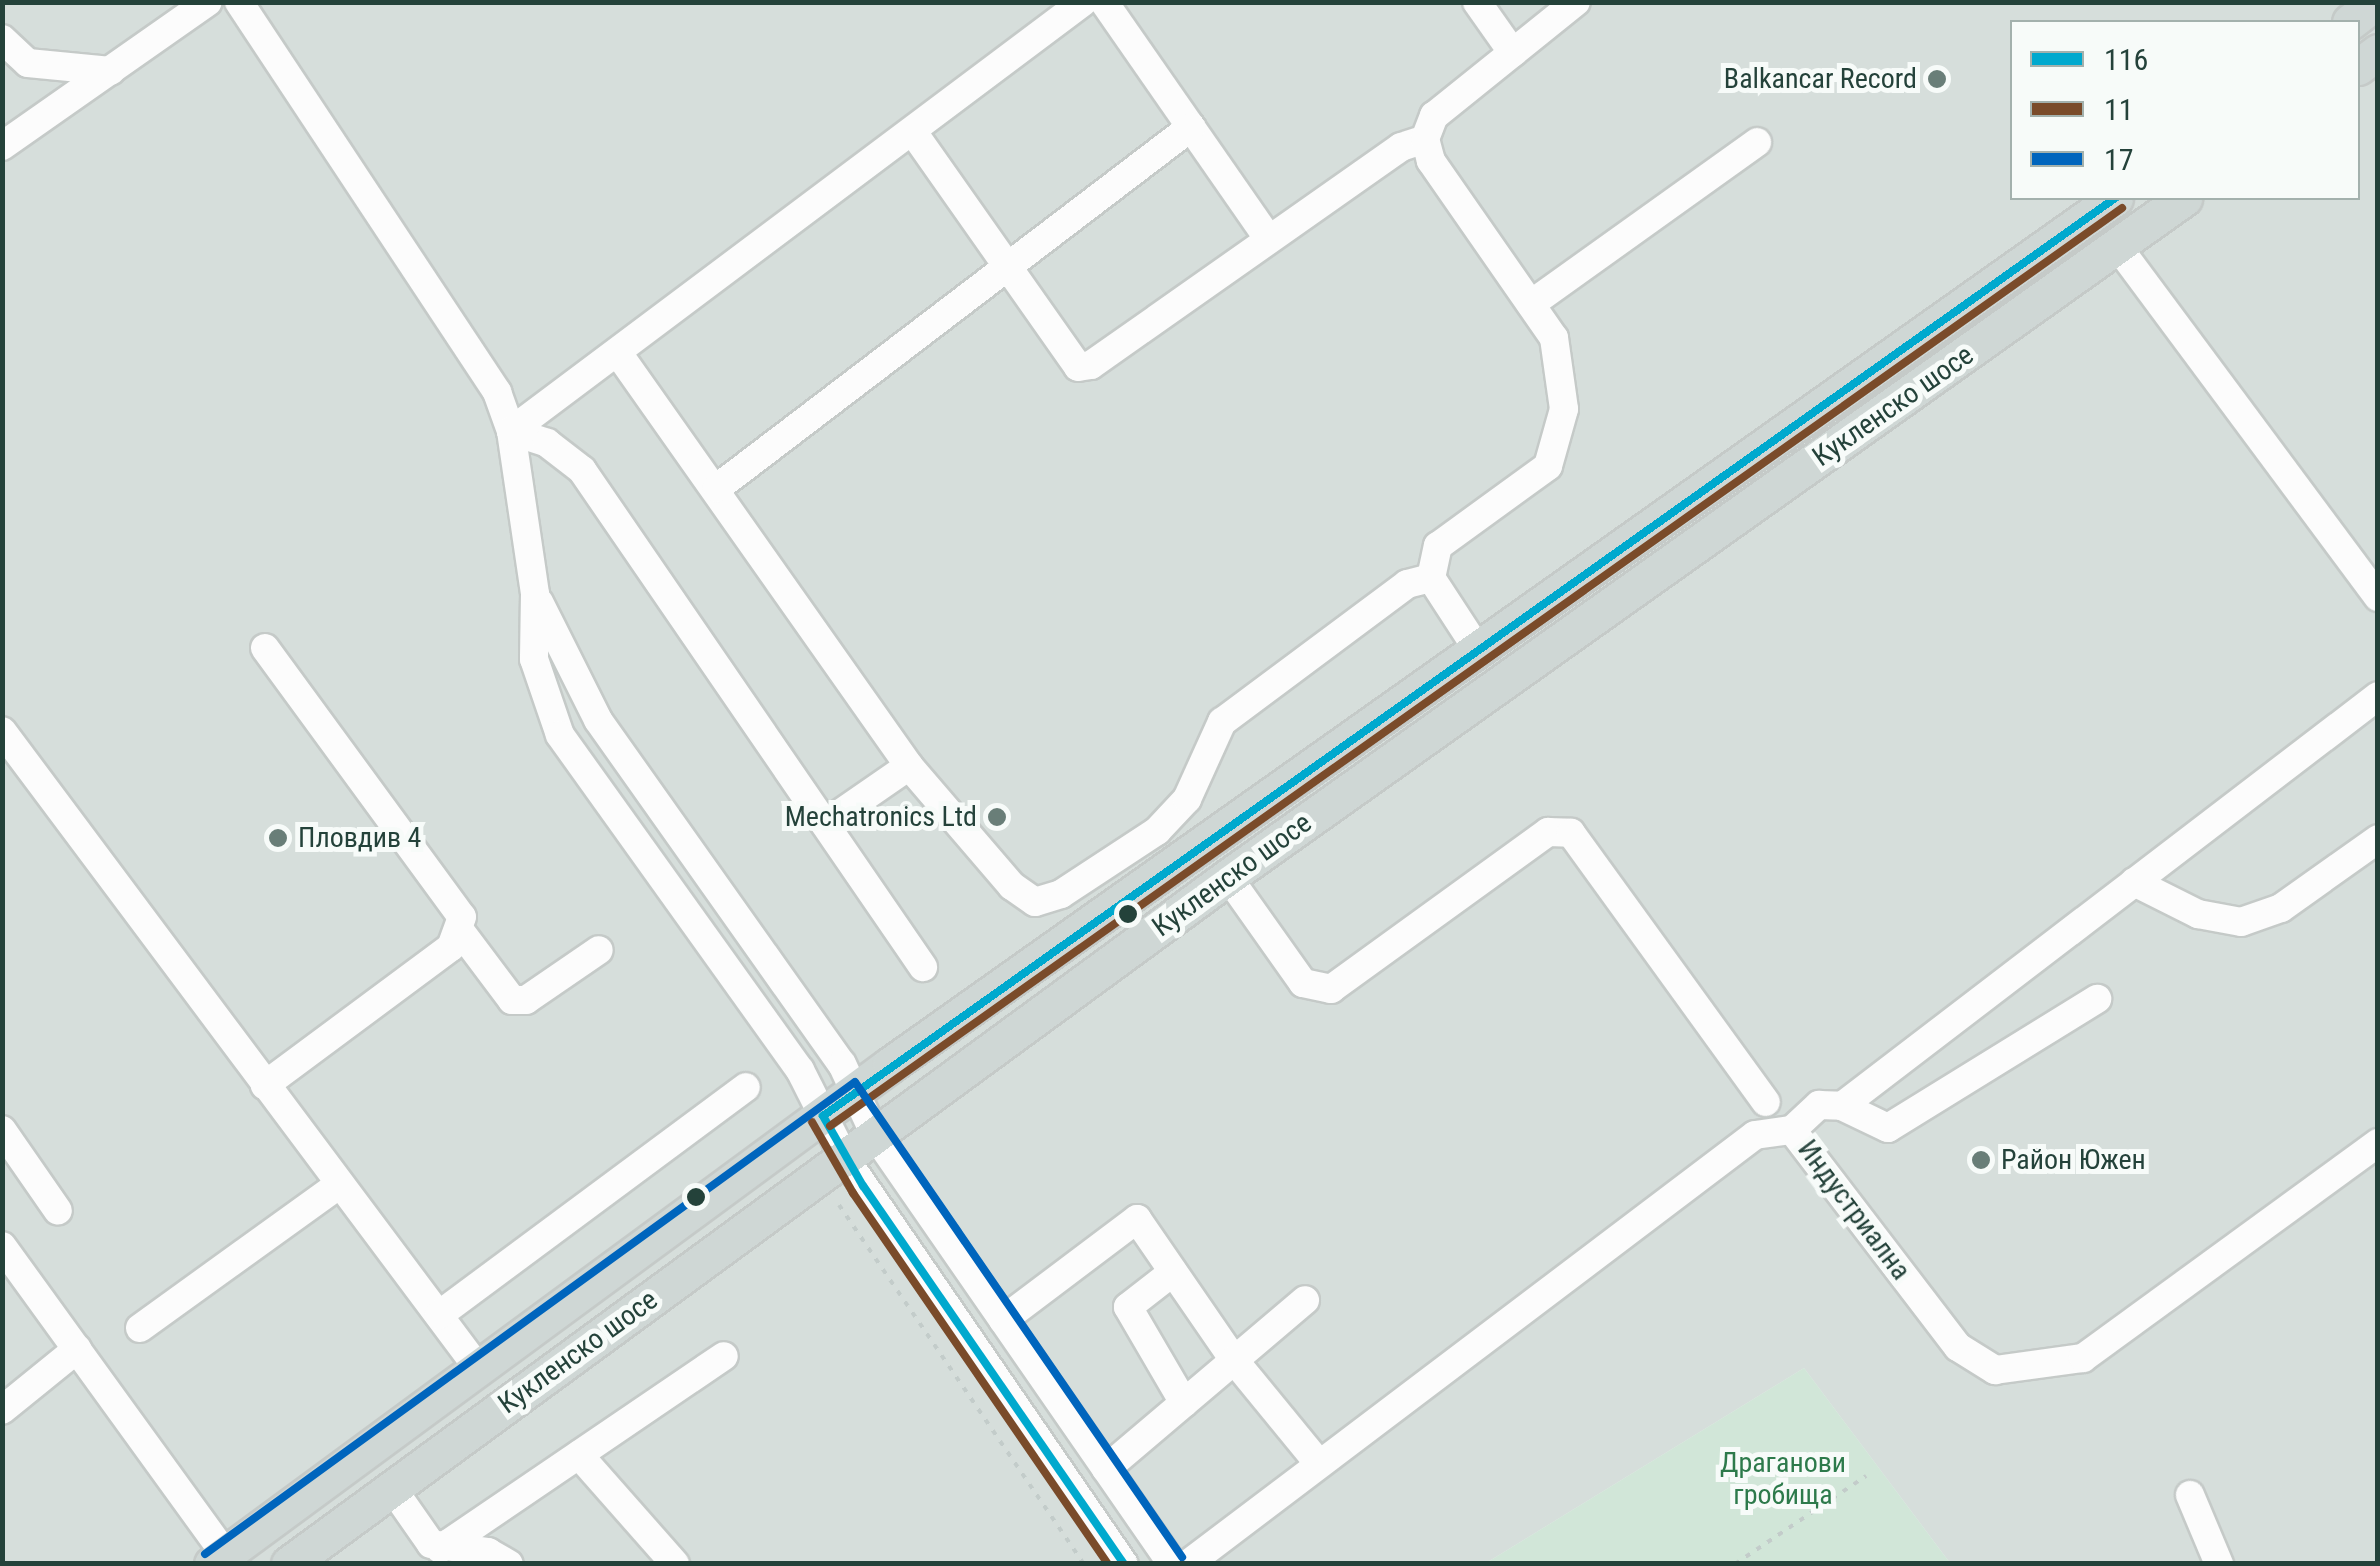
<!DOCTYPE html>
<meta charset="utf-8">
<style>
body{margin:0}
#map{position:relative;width:2380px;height:1566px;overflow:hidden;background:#e8edeb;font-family:"Roboto Condensed",sans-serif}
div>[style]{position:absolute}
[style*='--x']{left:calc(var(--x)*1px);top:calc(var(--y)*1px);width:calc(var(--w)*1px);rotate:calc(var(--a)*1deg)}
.built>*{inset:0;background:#d6dedb}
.green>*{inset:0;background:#d1e6d8}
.path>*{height:4px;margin-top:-2px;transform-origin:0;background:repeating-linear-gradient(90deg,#c3ccca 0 5px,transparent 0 13px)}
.roads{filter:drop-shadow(2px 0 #c5cac8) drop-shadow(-2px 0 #c5cac8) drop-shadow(0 2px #c5cac8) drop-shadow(0 -2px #c5cac8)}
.minor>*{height:28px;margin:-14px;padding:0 14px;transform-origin:14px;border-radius:14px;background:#fcfcfc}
.major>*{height:35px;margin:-17.5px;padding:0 17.5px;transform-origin:17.5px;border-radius:17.5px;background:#cfd7d5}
.bus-1>*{height:8px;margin:-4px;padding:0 4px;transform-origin:4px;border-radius:4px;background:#00a9ce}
.bus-2>*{height:8px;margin:-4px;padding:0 4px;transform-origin:4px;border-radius:4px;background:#7a4b2a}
.bus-3>*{height:8px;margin:-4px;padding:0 4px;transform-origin:4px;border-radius:4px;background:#0065bd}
.dots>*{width:28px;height:28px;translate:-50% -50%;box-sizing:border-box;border:5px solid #f7fbf9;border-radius:50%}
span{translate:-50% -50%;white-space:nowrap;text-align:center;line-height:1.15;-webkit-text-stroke:10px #f7fbf9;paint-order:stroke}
.poi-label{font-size:28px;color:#24423a}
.right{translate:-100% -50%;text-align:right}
.left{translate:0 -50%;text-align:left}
.street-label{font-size:28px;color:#24423a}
.park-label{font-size:28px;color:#2d7a4b}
.frame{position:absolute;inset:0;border:5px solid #24423a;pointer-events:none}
.legend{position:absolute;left:2010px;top:20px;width:350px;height:180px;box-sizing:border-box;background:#f7fbf9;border:2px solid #a3b1ad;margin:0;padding:12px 18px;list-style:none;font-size:30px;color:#24423a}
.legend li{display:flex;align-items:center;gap:20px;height:50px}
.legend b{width:50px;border:2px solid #a3b1ad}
</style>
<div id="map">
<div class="built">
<i style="clip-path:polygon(evenodd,3px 3px,2377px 3px,2377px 1563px,1950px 1563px,1804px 1368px,1486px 1563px,3px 1564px,3px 3px,2012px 22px,2358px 22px,2358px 198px,2012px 198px,2012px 22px)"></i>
</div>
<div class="green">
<i style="clip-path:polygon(1804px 1368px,1950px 1563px,1486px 1563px)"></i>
</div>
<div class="path">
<i style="--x:839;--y:1205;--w:435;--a:55.7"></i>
<i style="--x:1735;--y:1564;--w:158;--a:-33.9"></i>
</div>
<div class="roads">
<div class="minor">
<i style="--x:239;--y:2;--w:468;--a:56.5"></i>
<i style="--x:497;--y:392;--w:41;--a:70.3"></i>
<i style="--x:511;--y:431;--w:165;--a:81.6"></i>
<i style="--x:535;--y:594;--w:65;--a:90.9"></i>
<i style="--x:534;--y:659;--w:80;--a:71.1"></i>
<i style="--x:560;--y:735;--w:412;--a:54.4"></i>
<i style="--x:800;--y:1070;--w:97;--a:63.2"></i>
<i style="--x:844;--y:1157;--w:494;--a:55.5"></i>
<i style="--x:1104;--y:2;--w:287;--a:55.2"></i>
<i style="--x:1477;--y:2;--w:62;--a:54.8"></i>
<i style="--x:2;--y:39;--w:35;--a:43"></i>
<i style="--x:28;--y:63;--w:83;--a:5.5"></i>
<i style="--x:913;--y:132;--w:287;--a:54.9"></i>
<i style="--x:1078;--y:367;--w:13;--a:-9"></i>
<i style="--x:1091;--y:365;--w:379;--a:-35.1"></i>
<i style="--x:1401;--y:147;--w:25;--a:-18"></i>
<i style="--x:2;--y:146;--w:251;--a:-35"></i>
<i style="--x:2118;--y:247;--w:436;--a:53.4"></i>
<i style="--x:1531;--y:304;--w:278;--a:-35.6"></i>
<i style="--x:618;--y:353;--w:505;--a:54.83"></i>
<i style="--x:909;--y:766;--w:102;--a:145.4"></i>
<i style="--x:511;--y:431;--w:715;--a:-36.87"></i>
<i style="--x:511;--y:431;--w:38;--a:18"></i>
<i style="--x:547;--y:443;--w:44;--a:37.6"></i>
<i style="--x:582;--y:470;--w:603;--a:55.55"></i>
<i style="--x:717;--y:488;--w:596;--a:-37.29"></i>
<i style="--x:539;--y:602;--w:132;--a:63.4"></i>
<i style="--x:598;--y:720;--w:422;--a:54.7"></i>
<i style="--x:842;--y:1064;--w:78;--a:65.1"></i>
<i style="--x:875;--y:1135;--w:522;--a:55.3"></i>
<i style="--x:265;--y:648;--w:333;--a:53.8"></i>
<i style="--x:462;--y:917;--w:32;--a:110"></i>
<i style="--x:451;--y:947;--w:232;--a:143.4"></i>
<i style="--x:1478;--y:650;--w:86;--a:-123.1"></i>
<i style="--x:1431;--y:578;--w:33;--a:-78"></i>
<i style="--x:1438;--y:546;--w:136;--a:-36"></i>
<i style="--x:1548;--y:466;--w:59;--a:-74.3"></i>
<i style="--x:1564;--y:409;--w:72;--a:-98"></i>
<i style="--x:1554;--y:338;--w:216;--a:-124.8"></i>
<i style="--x:1431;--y:161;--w:23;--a:-105"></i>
<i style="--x:1425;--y:139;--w:25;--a:-69"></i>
<i style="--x:1434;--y:116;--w:182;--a:-38.8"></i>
<i style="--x:2;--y:731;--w:795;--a:53.23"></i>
<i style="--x:909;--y:766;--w:158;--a:49.4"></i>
<i style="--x:1012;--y:886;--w:28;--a:35"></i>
<i style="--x:1035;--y:902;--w:27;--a:-17"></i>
<i style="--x:1061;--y:894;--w:115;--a:-33.3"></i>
<i style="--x:1157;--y:831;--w:44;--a:-46.8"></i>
<i style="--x:1187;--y:799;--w:85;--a:-65.6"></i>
<i style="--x:1222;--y:722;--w:231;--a:-36.7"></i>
<i style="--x:1407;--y:584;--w:25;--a:-14"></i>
<i style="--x:1228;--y:877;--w:130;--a:54.7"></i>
<i style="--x:1303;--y:983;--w:29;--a:12"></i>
<i style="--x:1331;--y:989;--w:268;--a:-35.9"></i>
<i style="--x:1548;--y:832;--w:23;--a:2"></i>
<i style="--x:1571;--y:833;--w:332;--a:54.1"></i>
<i style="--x:2134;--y:882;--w:72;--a:26.6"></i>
<i style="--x:2198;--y:914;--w:44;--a:10.5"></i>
<i style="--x:2241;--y:922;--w:42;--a:-19.3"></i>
<i style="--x:2281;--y:908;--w:119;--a:-35.4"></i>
<i style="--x:461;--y:932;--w:85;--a:53.1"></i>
<i style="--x:512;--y:1000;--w:14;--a:0"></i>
<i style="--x:526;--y:1000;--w:88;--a:-34.4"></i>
<i style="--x:1842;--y:1106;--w:675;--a:-37.41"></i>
<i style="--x:2;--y:1130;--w:98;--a:55.3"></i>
<i style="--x:1792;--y:1130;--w:37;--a:-43"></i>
<i style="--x:1819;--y:1105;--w:23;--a:2"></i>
<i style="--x:1842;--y:1106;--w:51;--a:25.6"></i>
<i style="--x:1888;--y:1128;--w:246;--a:-31.7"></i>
<i style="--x:2;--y:1246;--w:380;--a:54.1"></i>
<i style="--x:1173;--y:1272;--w:57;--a:142.1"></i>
<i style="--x:1128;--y:1307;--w:111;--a:59.7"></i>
<i style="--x:439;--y:1315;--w:382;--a:-36.6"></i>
<i style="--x:1003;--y:1320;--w:168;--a:-37"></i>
<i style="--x:1137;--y:1219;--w:171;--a:55.5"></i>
<i style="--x:1234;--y:1360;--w:134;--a:50.7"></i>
<i style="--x:140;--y:1328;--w:244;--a:-35.8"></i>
<i style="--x:2;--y:1410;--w:97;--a:-39.1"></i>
<i style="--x:579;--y:1455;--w:145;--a:48.6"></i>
<i style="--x:1106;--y:1469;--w:261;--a:-40.3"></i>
<i style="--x:392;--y:1488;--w:68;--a:55.1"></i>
<i style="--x:431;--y:1544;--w:58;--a:8"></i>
<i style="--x:488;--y:1552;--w:24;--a:30"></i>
<i style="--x:2190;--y:1495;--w:75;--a:67.2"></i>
<i style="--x:440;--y:1549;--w:343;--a:-34.2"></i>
<i style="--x:1188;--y:1564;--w:711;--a:-37.11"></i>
<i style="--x:1755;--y:1135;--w:37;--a:-8"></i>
<i style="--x:1792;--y:1130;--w:273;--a:52.6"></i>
<i style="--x:1958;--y:1347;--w:44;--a:31.9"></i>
<i style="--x:1995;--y:1370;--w:89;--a:-7.8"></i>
<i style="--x:2083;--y:1358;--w:365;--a:-36.1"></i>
</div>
<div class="major">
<i style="--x:2350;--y:22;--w:33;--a:-38"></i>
<i style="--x:2358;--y:67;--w:25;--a:-37"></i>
<i style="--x:212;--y:1564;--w:842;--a:-36.35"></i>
<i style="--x:890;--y:1065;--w:1501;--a:-35.29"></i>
<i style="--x:289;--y:1564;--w:1163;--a:-36.19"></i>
<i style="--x:1228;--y:877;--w:1173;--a:-35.38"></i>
</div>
</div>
<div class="bus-1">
<i style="--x:1124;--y:1564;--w:459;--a:-124.6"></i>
<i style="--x:863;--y:1186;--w:81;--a:-119.7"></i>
<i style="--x:823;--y:1116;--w:1585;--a:-35.39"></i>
</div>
<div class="bus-2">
<i style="--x:812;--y:1122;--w:82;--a:60"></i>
<i style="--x:853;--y:1193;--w:450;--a:55.5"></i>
<i style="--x:830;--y:1126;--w:1585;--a:-35.39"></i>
</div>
<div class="bus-3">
<i style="--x:205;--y:1554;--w:803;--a:-35.99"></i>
<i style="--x:855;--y:1082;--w:577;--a:55.46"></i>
</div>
<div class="dots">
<i style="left:1937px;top:79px;background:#697e78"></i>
<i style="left:997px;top:817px;background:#697e78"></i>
<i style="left:278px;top:838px;background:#697e78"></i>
<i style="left:1128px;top:914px;background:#24423a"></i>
<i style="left:1981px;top:1160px;background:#697e78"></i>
<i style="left:696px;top:1197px;background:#24423a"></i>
</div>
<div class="poi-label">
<span class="right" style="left:1917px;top:79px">Balkancar Record</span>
<span class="right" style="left:977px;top:817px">Mechatronics Ltd</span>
<span class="left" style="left:298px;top:838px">Пловдив 4</span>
<span class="left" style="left:2001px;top:1160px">Район Южен</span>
</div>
<div class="street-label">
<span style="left:1893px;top:406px;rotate:-35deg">Кукленско шосе</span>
<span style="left:1232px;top:875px;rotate:-36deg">Кукленско шосе</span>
<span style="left:1854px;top:1210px;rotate:53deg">Индустриална</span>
<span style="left:578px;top:1352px;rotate:-36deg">Кукленско шосе</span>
</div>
<div class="park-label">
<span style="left:1783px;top:1479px">Драганови<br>гробища</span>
</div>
<div class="frame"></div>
<ul class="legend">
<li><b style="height:12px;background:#00a9ce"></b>116</li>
<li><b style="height:12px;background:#7a4b2a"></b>11</li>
<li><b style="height:12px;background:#0065bd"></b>17</li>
</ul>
</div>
